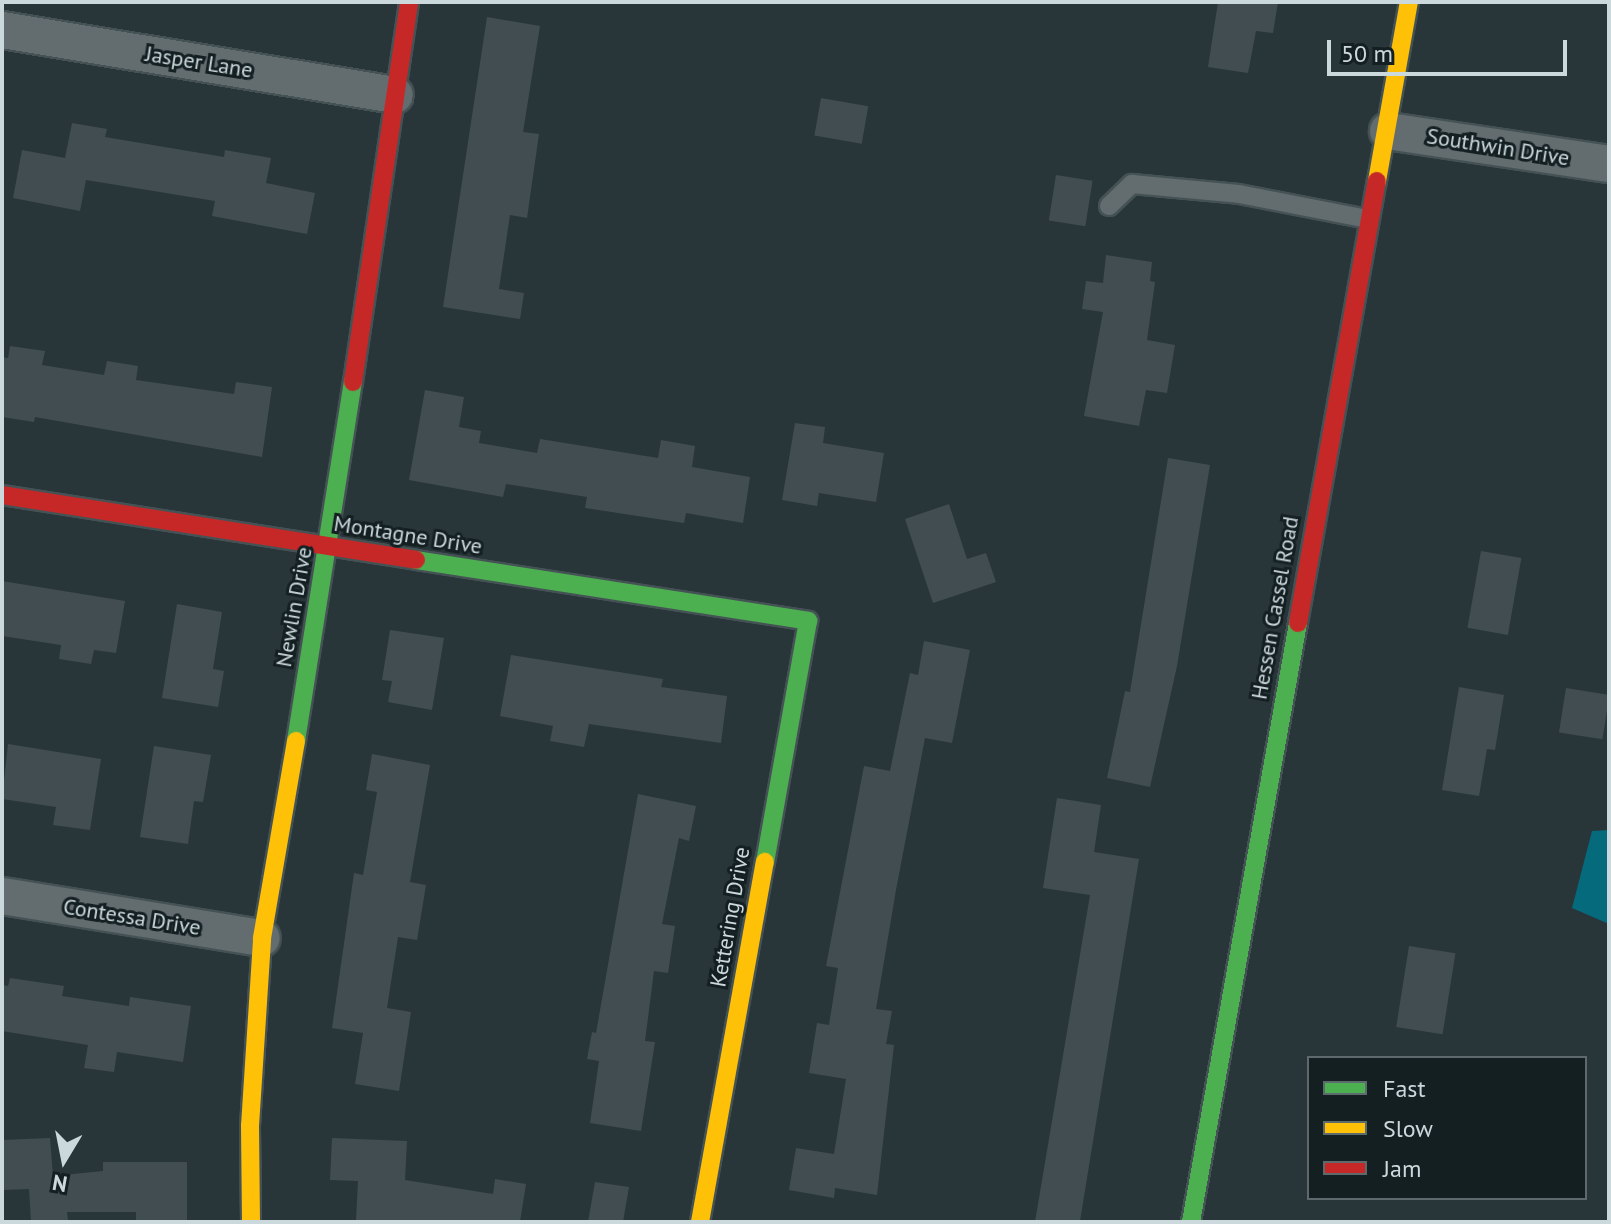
<!DOCTYPE html>
<style>
body{margin:0}
#map{position:relative;width:1611px;height:1224px;overflow:hidden;background:#283639;font-family:"PT Sans",sans-serif}
div>[style]{position:absolute}
[style*='--x']{left:calc(var(--x)*1px);top:calc(var(--y)*1px);width:calc(var(--w)*1px);rotate:calc(var(--a)*1deg)}
.forest>*{inset:0;background:#056a7c}
.building>*{inset:0;background:#424d51;transform-origin:0 0}
.roads{filter:drop-shadow(2px 0 #455255) drop-shadow(-2px 0 #455255) drop-shadow(0 2px #455255) drop-shadow(0 -2px #455255)}
.lane>*{height:18px;margin:-9px;padding:0 9px;transform-origin:9px;border-radius:9px;background:#636d70}
.street>*{height:36px;margin:-18px;padding:0 18px;transform-origin:18px;border-radius:18px;background:#636d70}
.fast>*{height:18px;margin:-9px;padding:0 9px;transform-origin:9px;border-radius:9px;background:#4caf50}
.slow>*{height:18px;margin:-9px;padding:0 9px;transform-origin:9px;border-radius:9px;background:#ffc107}
.jam>*{height:18px;margin:-9px;padding:0 9px;transform-origin:9px;border-radius:9px;background:#c62828}
span{translate:-50% -50%;white-space:nowrap;text-align:center;line-height:1.15;-webkit-text-stroke:6px #141f22;paint-order:stroke}
.street-label{font-size:22px;color:#cbd9dd}
.frame{position:absolute;inset:0;border:4px solid #cbd9dd;pointer-events:none}
.legend{position:absolute;left:1307px;top:1056px;width:280px;height:144px;box-sizing:border-box;background:#141f22;border:2px solid #5d696d;margin:0;padding:10px 14px;list-style:none;font-size:24px;color:#cbd9dd}
.legend li{display:flex;align-items:center;gap:16px;height:40px}
.legend b{width:40px;border:2px solid #5d696d}
.north{position:absolute;left:24px;top:1120px;width:80px;height:80px;-webkit-text-stroke:6px #141f22;paint-order:stroke;rotate:190deg;font-size:22px;font-weight:700;line-height:32px;text-align:center;color:#cbd9dd}
.north::after{content:'';display:block;margin:auto;width:28px;height:36px;background:#cbd9dd;clip-path:polygon(50% 0,100% 100%,50% 72%,0 100%)}
.scale{position:absolute;left:1327px;top:40px;width:240px;height:36px;box-sizing:border-box;border:4px solid #cbd9dd;border-top:0;padding-left:10px;font-size:24px;line-height:28px;white-space:nowrap;color:#cbd9dd;-webkit-text-stroke:6px #141f22;paint-order:stroke}
</style>
<div id="map">
<div class="forest">
<i style="clip-path:polygon(1609px 830px,1609px 924px,1572px 908px,1592px 831px)"></i>
</div>
<div class="building">
<i style="clip-path:polygon(1218px 2px,1278px 2px,1273px 33px,1256px 31px,1248px 73px,1208px 67px)"></i>
<i style="clip-path:polygon(487px 17px,540px 26px,523px 132px,539px 134px,527px 218px,510px 215px,499px 289px,524px 293px,520px 319px,443px 307px)"></i>
<i style="left:821px;top:98px;width:48px;height:38px;rotate:10deg"></i>
<i style="clip-path:polygon(72px 123px,107px 129px,105px 137px,224px 157px,225px 150px,271px 158px,266px 183px,315px 193px,307px 234px,212px 216px,215px 201px,86px 180px,80px 211px,13px 198px,22px 150px,65px 158px)"></i>
<i style="left:1056px;top:175px;width:37px;height:46px;rotate:9deg"></i>
<i style="clip-path:polygon(1106px 255px,1152px 262px,1150px 281px,1155px 282px,1147px 340px,1175px 345px,1167px 393px,1146px 390px,1139px 426px,1084px 416px,1103px 312px,1082px 309px,1086px 281px,1103px 283px)"></i>
<i style="clip-path:polygon(10px 346px,45px 351px,42px 365px,104px 375px,107px 361px,138px 366px,136px 380px,234px 394px,236px 382px,272px 387px,262px 457px,35px 417px,34px 422px,2px 417px,2px 357px,8px 358px)"></i>
<i style="clip-path:polygon(425px 390px,464px 397px,459px 427px,481px 431px,479px 443px,537px 453px,540px 439px,658px 458px,661px 440px,695px 446px,692px 467px,750px 477px,743px 523px,686px 513px,684px 523px,585px 508px,587px 497px,506px 484px,503px 497px,409px 480px)"></i>
<i style="clip-path:polygon(795px 423px,825px 427px,823px 443px,884px 453px,876px 502px,819px 493px,817px 506px,782px 500px)"></i>
<i style="clip-path:polygon(1168px 458px,1210px 465px,1177px 666px,1150px 787px,1107px 778px,1125px 691px,1130px 692px)"></i>
<i style="clip-path:polygon(949px 504px,967px 559px,986px 553px,996px 582px,933px 603px,905px 519px)"></i>
<i style="left:1481px;top:551px;width:41px;height:78px;rotate:10deg"></i>
<i style="clip-path:polygon(2px 581px,125px 601px,116px 653px,94px 650px,91px 664px,59px 659px,61px 645px,2px 636px)"></i>
<i style="clip-path:polygon(177px 604px,222px 612px,213px 669px,224px 671px,218px 707px,162px 698px)"></i>
<i style="clip-path:polygon(390px 630px,444px 638px,432px 710px,388px 702px,392px 681px,382px 680px)"></i>
<i style="clip-path:polygon(924px 641px,970px 650px,952px 743px,925px 738px,896px 890px,876px 1009px,892px 1011px,886px 1044px,894px 1045px,877px 1195px,835px 1188px,834px 1198px,789px 1190px,796px 1148px,834px 1154px,846px 1079px,809px 1073px,817px 1023px,829px 1025px,838px 968px,826px 966px,864px 766px,890px 771px,910px 673px,918px 675px)"></i>
<i style="clip-path:polygon(511px 655px,663px 679px,661px 687px,727px 696px,721px 743px,589px 724px,584px 747px,550px 741px,553px 726px,500px 716px)"></i>
<i style="clip-path:polygon(1459px 687px,1504px 695px,1495px 750px,1487px 749px,1479px 796px,1442px 790px)"></i>
<i style="left:1566px;top:688px;width:44px;height:45px;rotate:9deg"></i>
<i style="clip-path:polygon(8px 744px,101px 759px,90px 830px,53px 825px,56px 807px,2px 799px)"></i>
<i style="clip-path:polygon(154px 746px,211px 755px,203px 802px,194px 801px,188px 844px,140px 837px)"></i>
<i style="clip-path:polygon(372px 754px,430px 765px,410px 882px,426px 885px,417px 940px,398px 937px,387px 1008px,411px 1012px,399px 1091px,355px 1084px,363px 1033px,332px 1028px,354px 873px,363px 875px,377px 792px,366px 790px)"></i>
<i style="clip-path:polygon(638px 794px,696px 806px,689px 841px,679px 838px,662px 924px,675px 926px,668px 973px,654px 971px,645px 1041px,655px 1042px,641px 1131px,590px 1123px,599px 1061px,587px 1059px,592px 1032px,596px 1033px)"></i>
<i style="clip-path:polygon(1057px 798px,1101px 805px,1094px 852px,1139px 859px,1080px 1221px,1035px 1222px,1090px 895px,1043px 888px)"></i>
<i style="left:1409px;top:946px;width:47px;height:82px;rotate:9deg"></i>
<i style="clip-path:polygon(10px 978px,64px 986px,62px 996px,129px 1006px,130px 997px,191px 1006px,183px 1062px,117px 1052px,114px 1072px,84px 1068px,88px 1045px,2px 1031px,2px 985px,8px 986px)"></i>
<i style="clip-path:polygon(50px 1138px,53px 1176px,103px 1171px,103px 1162px,187px 1162px,187px 1220px,136px 1220px,136px 1212px,67px 1212px,68px 1220px,31px 1222px,29px 1189px,2px 1190px,2px 1140px)"></i>
<i style="clip-path:polygon(332px 1138px,407px 1141px,405px 1180px,493px 1194px,495px 1179px,526px 1184px,520px 1222px,356px 1220px,358px 1181px,330px 1180px)"></i>
<i style="clip-path:polygon(595px 1182px,629px 1187px,623px 1222px,588px 1222px)"></i>
</div>
<div class="roads">
<div class="lane">
<i style="--x:1109;--y:206;--w:32;--a:-44"></i>
<i style="--x:1132;--y:184;--w:107;--a:5.3"></i>
<i style="--x:1239;--y:194;--w:131;--a:11"></i>
</div>
<div class="street">
<i style="--x:2;--y:30;--w:398;--a:9.4"></i>
<i style="--x:1388;--y:131;--w:223;--a:8.5"></i>
<i style="--x:2;--y:896;--w:263;--a:9.2"></i>
</div>
<div class="fast">
<i style="--x:416;--y:560;--w:397;--a:8.8"></i>
<i style="--x:808;--y:621;--w:245;--a:100.1"></i>
<i style="--x:296;--y:741;--w:363;--a:-81"></i>
<i style="--x:1191;--y:1222;--w:608;--a:-79.87"></i>
</div>
<div class="slow">
<i style="--x:1377;--y:181;--w:182;--a:-79.9"></i>
<i style="--x:251;--y:1222;--w:96;--a:-90.6"></i>
<i style="--x:250;--y:1126;--w:188;--a:-86.3"></i>
<i style="--x:262;--y:938;--w:200;--a:-80.2"></i>
<i style="--x:700;--y:1222;--w:366;--a:-79.8"></i>
</div>
<div class="jam">
<i style="--x:353;--y:382;--w:384;--a:-81.6"></i>
<i style="--x:2;--y:495;--w:419;--a:8.9"></i>
<i style="--x:1298;--y:623;--w:449;--a:-79.9"></i>
</div>
</div>
<div class="street-label">
<span style="left:199px;top:62px;rotate:9deg">Jasper Lane</span>
<span style="left:1498px;top:147px;rotate:9deg">Southwin Drive</span>
<span style="left:408px;top:535px;rotate:9deg">Montagne Drive</span>
<span style="left:294px;top:607px;rotate:-80deg">Newlin Drive</span>
<span style="left:1275px;top:608px;rotate:-80deg">Hessen Cassel Road</span>
<span style="left:132px;top:917px;rotate:9deg">Contessa Drive</span>
<span style="left:730px;top:917px;rotate:-80deg">Kettering Drive</span>
</div>
<div class="frame"></div>
<ul class="legend">
<li><b style="height:10px;background:#4caf50"></b>Fast</li>
<li><b style="height:10px;background:#ffc107"></b>Slow</li>
<li><b style="height:10px;background:#c62828"></b>Jam</li>
</ul>
<div class="north">N</div>
<div class="scale">50 m</div>
</div>
